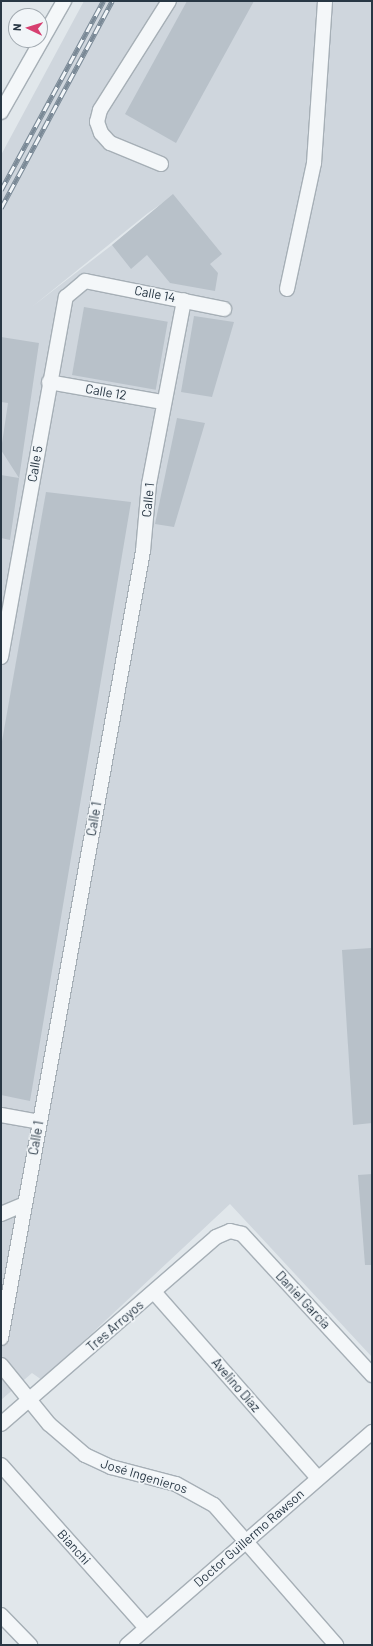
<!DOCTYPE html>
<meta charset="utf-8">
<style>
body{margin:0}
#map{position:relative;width:373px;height:1646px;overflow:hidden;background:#e1e7eb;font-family:Barlow,sans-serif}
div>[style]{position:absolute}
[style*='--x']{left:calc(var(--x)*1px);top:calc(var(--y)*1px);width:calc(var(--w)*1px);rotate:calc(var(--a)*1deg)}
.built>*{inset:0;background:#cfd6dd}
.building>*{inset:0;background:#b8c1c9;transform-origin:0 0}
.roads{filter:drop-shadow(1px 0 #a6afb6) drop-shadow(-1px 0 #a6afb6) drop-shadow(0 1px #a6afb6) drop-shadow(0 -1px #a6afb6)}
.minor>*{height:14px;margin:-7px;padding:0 7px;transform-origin:7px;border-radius:7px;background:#f4f7f9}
.rail>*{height:4.5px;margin-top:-2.25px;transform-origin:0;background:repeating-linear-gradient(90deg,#f1f5f8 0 9px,#7a8996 0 18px);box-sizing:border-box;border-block:1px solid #7a8996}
span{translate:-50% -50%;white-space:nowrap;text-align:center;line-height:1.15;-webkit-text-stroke:3.5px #f1f5f8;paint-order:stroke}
.street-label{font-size:13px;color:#283744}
.frame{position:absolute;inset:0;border:2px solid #283744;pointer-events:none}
.north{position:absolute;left:8px;top:8px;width:40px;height:40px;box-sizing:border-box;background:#f1f5f8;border:1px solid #a1a9b0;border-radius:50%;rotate:274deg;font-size:11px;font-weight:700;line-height:16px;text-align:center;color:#283744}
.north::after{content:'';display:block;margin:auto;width:14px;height:18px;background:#d73f70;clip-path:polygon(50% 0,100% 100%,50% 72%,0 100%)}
</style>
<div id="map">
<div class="built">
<i style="clip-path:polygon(evenodd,84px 1px,372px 1px,372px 1357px,230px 1204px,42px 1380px,32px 1373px,1px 1400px,1px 155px,84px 1px,164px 202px,112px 245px,33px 306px,148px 213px,164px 202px)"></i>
</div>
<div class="building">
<i style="clip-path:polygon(187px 1px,254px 1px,176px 143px,125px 114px)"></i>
<i style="clip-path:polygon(173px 194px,222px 254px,210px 264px,218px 273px,215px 291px,170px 283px,147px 255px,131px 269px,112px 245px)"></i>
<i style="left:84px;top:307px;width:85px;height:69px;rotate:10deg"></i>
<i style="clip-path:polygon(194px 316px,234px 322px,212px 397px,181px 392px)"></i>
<i style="clip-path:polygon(1px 337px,39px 343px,10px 540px,1px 538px,1px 475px,19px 478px,1px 450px,8px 403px,1px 402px)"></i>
<i style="clip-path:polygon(177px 418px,205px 423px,174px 527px,155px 524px)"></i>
<i style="clip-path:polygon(46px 492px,131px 502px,30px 1101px,1px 1095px,1px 747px)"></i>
<i style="clip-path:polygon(371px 948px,372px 1123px,353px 1125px,342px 950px)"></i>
<i style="clip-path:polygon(372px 1174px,372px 1265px,365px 1265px,358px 1175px)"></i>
</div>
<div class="roads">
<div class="minor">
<i style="--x:1;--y:112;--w:128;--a:-60.4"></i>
<i style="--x:161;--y:164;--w:55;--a:-157.6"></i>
<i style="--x:110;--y:143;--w:13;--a:-132"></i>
<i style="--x:101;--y:133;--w:12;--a:-110"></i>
<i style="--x:97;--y:122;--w:12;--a:-76"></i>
<i style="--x:100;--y:110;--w:129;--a:-57.7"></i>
<i style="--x:287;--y:289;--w:129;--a:-77.9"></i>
<i style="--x:314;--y:163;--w:162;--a:-86.1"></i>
<i style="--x:49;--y:382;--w:116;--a:10"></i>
<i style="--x:1;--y:657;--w:366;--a:-79.8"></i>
<i style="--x:66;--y:297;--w:25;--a:-40"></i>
<i style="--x:85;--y:281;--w:142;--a:11.4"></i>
<i style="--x:1;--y:1115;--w:39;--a:10"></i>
<i style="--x:1;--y:1214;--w:26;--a:-23"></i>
<i style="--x:154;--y:1292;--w:248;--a:48.6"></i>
<i style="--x:1;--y:1338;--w:800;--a:-79.77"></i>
<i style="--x:143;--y:551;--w:67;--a:-84.9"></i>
<i style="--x:149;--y:484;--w:187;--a:-79.2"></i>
<i style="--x:1;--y:1365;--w:76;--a:50.9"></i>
<i style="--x:49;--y:1424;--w:48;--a:40.7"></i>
<i style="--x:85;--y:1455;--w:29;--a:25"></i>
<i style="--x:111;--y:1467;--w:67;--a:14.7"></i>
<i style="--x:176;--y:1484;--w:43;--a:28.9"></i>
<i style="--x:214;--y:1505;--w:186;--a:48.9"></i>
<i style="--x:1;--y:1424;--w:285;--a:-41"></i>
<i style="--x:216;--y:1237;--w:15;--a:-23"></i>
<i style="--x:230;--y:1231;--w:12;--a:14"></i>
<i style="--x:242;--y:1234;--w:192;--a:47.3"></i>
<i style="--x:1;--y:1465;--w:218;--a:48.3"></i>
<i style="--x:1;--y:1615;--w:42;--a:46"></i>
<i style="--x:127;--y:1645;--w:325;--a:-41"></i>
</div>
</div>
<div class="rail">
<i style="--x:1;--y:190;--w:215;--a:-61.6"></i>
<i style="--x:1;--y:208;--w:235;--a:-61.8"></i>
</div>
<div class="street-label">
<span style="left:155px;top:294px;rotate:11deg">Calle 14</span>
<span style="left:106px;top:392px;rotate:10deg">Calle 12</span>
<span style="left:35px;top:464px;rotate:-80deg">Calle 5</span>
<span style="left:148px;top:500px;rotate:-84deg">Calle 1</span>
<span style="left:94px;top:819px;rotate:-80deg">Calle 1</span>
<span style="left:36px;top:1138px;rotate:-80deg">Calle 1</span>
<span style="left:303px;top:1300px;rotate:47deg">Daniel García</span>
<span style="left:115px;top:1326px;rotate:-41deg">Tres Arroyos</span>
<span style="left:236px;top:1385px;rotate:49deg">Avelino Díaz</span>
<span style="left:144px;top:1476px;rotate:17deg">José Ingenieros</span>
<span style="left:249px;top:1538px;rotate:-41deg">Doctor Guillermo Rawson</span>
<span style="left:74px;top:1547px;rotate:48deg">Bianchi</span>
</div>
<div class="frame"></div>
<div class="north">N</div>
</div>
